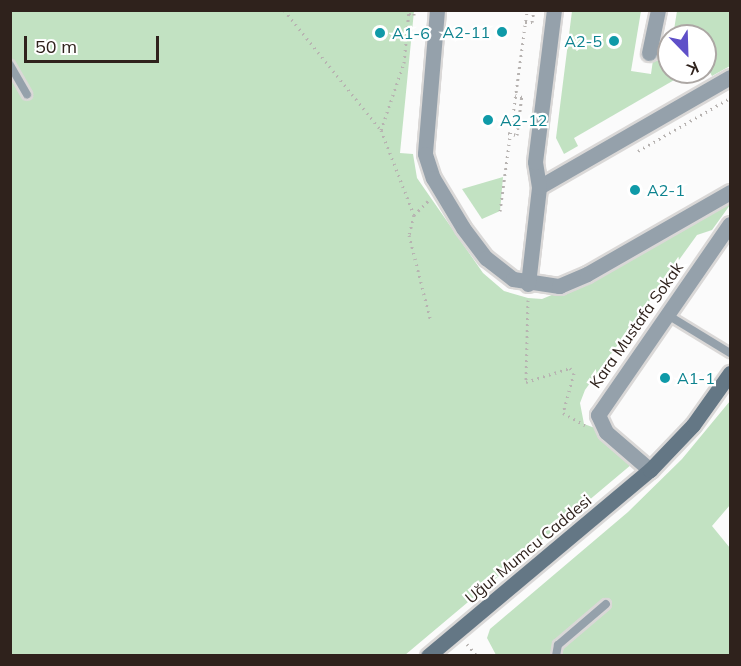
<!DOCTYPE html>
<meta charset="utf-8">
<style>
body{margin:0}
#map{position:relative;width:741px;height:666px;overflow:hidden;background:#fbfbfb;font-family:Mulish,sans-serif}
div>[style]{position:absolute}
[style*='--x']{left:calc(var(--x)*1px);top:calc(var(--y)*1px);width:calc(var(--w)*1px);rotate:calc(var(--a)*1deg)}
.green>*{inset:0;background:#c2e2c2}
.path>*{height:3px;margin-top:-1.5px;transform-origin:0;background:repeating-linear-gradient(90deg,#b7b3b1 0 1.5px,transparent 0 6px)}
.roads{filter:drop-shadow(2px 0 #dad8d7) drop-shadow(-2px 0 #dad8d7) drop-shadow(0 2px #dad8d7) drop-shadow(0 -2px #dad8d7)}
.lane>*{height:8px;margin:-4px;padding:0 4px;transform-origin:4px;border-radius:4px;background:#95a1ab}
.street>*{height:15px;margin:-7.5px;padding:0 7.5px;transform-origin:7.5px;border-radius:7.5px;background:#95a1ab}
.secondary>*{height:15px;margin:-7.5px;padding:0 7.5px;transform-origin:7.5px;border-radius:7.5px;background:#647785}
.dots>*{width:16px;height:16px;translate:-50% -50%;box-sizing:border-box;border:3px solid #fff;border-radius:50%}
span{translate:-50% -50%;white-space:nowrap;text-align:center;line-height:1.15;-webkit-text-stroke:4.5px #fff;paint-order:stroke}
.culture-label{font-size:16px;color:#0d838f}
.right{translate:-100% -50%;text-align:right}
.left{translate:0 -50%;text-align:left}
.street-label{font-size:16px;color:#2f221c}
.frame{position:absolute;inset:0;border:12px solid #2f221c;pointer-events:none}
.north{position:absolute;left:657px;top:24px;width:60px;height:60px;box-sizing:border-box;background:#fff;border:2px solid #aca7a4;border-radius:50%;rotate:157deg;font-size:16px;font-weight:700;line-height:24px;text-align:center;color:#2f221c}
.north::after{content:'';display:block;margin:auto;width:21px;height:27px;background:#5f50c8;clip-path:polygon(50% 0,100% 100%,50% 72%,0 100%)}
.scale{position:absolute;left:24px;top:36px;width:135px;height:27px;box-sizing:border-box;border:3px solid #2f221c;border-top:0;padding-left:8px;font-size:18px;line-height:21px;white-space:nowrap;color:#2f221c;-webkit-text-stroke:4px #fff;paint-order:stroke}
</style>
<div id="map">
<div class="green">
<i style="clip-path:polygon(10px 11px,414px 11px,400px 153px,413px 154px,417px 178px,483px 273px,504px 291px,528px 298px,542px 299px,595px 277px,730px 199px,730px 205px,712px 230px,697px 235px,585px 390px,580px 403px,584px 424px,606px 432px,638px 459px,405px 655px,11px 655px)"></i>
<i style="clip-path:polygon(572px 11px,641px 11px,631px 71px,651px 74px,653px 60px,668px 62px,669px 58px,669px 72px,688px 72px,574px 138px,578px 146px,564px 154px,556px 138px)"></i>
<i style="clip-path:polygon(677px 11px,730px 11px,730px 66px,712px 76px,705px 64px,705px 36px,673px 36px)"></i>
<i style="clip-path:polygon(503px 177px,500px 211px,482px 219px,462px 189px)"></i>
<i style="clip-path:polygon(730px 401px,730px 505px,712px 526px,730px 548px,730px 655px,496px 655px,487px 638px,490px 629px,628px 512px,682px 459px)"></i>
</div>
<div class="path">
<i style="--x:284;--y:10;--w:154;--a:51.1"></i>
<i style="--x:381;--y:130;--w:91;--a:68.8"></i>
<i style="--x:414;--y:215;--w:20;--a:-45"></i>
<i style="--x:409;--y:14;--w:5;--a:11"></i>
<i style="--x:414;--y:15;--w:5;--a:-90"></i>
<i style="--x:525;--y:22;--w:7;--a:0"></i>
<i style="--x:532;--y:22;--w:12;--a:-81"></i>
<i style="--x:393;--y:36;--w:13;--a:4"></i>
<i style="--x:381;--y:130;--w:71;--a:-71.1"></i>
<i style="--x:404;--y:63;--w:53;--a:-84.6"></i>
<i style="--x:508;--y:133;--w:9;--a:13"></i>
<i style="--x:517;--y:135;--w:38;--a:-83"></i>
<i style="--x:522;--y:97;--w:7;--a:-164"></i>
<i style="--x:638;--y:151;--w:106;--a:-29.9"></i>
<i style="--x:500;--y:211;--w:203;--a:-82.3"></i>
<i style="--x:414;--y:215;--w:21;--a:104"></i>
<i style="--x:409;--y:235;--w:86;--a:75.8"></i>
<i style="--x:528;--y:300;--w:82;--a:91.4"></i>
<i style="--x:526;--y:382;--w:46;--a:-17.7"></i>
<i style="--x:570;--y:368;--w:6;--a:51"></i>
<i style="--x:574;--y:373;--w:41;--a:105.4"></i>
<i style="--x:563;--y:413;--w:25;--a:29"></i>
<i style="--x:467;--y:644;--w:16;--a:50"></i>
</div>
<div class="roads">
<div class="lane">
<i style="--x:10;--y:65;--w:34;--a:60"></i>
<i style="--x:666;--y:314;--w:75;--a:31.4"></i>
<i style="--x:556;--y:656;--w:11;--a:-80"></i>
<i style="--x:558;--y:645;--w:63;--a:-40.5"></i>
</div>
<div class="street">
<i style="--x:437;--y:10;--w:144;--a:94.8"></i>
<i style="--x:425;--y:154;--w:25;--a:72"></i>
<i style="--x:433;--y:178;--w:58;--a:59"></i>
<i style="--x:463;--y:228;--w:38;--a:53"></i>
<i style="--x:486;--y:258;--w:34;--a:38"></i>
<i style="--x:513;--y:279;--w:47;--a:8.7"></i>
<i style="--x:559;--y:286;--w:30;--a:-23"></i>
<i style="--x:587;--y:274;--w:165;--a:-29.8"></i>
<i style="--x:649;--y:53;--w:44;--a:-78.2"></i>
<i style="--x:539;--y:187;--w:220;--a:-29.9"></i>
<i style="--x:528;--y:284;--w:98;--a:-83.5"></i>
<i style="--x:539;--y:187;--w:25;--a:-99"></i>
<i style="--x:535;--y:162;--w:153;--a:-82.9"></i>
<i style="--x:650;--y:470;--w:58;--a:-139.2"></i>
<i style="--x:606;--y:432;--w:19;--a:-115"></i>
<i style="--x:598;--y:415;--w:232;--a:-55.4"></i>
</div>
<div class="secondary">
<i style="--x:428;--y:656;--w:290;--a:-40"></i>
<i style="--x:650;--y:470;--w:62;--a:-46.3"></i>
<i style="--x:693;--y:425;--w:64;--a:-54.6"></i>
</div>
</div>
<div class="dots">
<i style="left:502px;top:32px;background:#0f9aa8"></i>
<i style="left:380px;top:33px;background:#0f9aa8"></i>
<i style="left:614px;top:41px;background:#0f9aa8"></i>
<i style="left:488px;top:120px;background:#0f9aa8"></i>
<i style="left:635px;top:190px;background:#0f9aa8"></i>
<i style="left:665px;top:378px;background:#0f9aa8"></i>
</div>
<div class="culture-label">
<span class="right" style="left:490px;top:32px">A2-11</span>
<span class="left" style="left:392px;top:33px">A1-6</span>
<span class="right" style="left:602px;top:41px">A2-5</span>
<span class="left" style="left:500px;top:120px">A2-12</span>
<span class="left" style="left:647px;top:190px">A2-1</span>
<span class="left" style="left:677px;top:378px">A1-1</span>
</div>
<div class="street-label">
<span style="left:636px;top:325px;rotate:-55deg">Kara Mustafa Sokak</span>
<span style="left:528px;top:549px;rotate:-40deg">Uğur Mumcu Caddesi</span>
</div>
<div class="frame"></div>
<div class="north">K</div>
<div class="scale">50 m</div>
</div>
